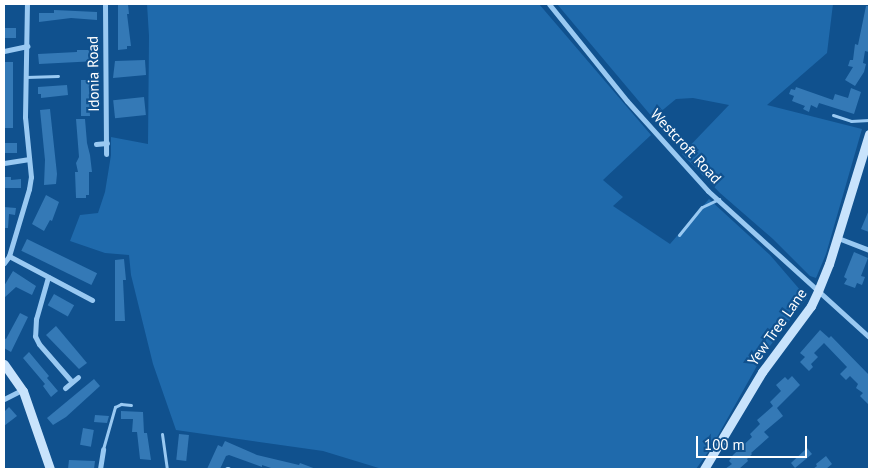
<!DOCTYPE html>
<style>
body{margin:0}
#map{position:relative;width:873px;height:473px;overflow:hidden;background:#10518e;font-family:"PT Sans",sans-serif}
div>[style]{position:absolute}
[style*='--x']{left:calc(var(--x)*1px);top:calc(var(--y)*1px);width:calc(var(--w)*1px);rotate:calc(var(--a)*1deg)}
.green>*{inset:0;background:#1f6aac}
.building>*{inset:0;background:#3479b6;transform-origin:0 0}
.lane>*{height:3px;margin:-1.5px;padding:0 1.5px;transform-origin:1.5px;border-radius:1.5px;background:#99c9f2}
.street>*{height:5px;margin:-2.5px;padding:0 2.5px;transform-origin:2.5px;border-radius:2.5px;background:#99c9f2}
.secondary>*{height:9px;margin:-4.5px;padding:0 4.5px;transform-origin:4.5px;border-radius:4.5px;background:#c8e3fc}
span{translate:-50% -50%;white-space:nowrap;text-align:center;line-height:1.15;-webkit-text-stroke:4.5px #10518e;paint-order:stroke}
.street-label{font-size:15px;color:#fff}
.frame{position:absolute;inset:0;border:5px solid #fff;pointer-events:none}
.scale{position:absolute;left:696px;top:436px;width:111px;height:22px;box-sizing:border-box;border:2px solid #fff;border-top:0;padding-left:6px;font-size:15px;line-height:18px;white-space:nowrap;color:#fff;-webkit-text-stroke:4px #10518e;paint-order:stroke}
</style>
<div id="map">
<div class="green">
<i style="clip-path:polygon(147px 4px,539px 4px,651px 135px,603px 180px,623px 197px,613px 206px,670px 244px,709px 199px,770px 255px,807px 298px,763px 355px,711px 448px,696px 469px,382px 469px,323px 451px,176px 430px,153px 364px,131px 275px,129px 255px,105px 253px,70px 241px,80px 215px,98px 213px,105px 192px,111px 155px,111px 137px,148px 144px,149px 36px)"></i>
<i style="clip-path:polygon(557px 4px,833px 4px,827px 53px,767px 105px,862px 129px,826px 254px,816px 278px,810px 276px,773px 239px,720px 193px,682px 154px,729px 105px,693px 98px,676px 99px,653px 118px)"></i>
</div>
<div class="building">
<i style="clip-path:polygon(118px 4px,128px 4px,129px 14px,127px 14px,131px 46px,127px 46px,127px 49px,118px 50px)"></i>
<i style="clip-path:polygon(866px 6px,869px 6px,869px 52px,865px 51px,863px 63px,866px 64px,864px 72px,855px 86px,845px 80px,853px 67px,848px 66px,850px 60px,853px 60px,855px 44px,858px 45px)"></i>
<i style="clip-path:polygon(54px 10px,97px 12px,97px 20px,71px 18px,39px 22px,39px 13px,54px 13px)"></i>
<i style="left:16px;top:28px;width:10px;height:12px;rotate:90deg"></i>
<i style="clip-path:polygon(77px 50px,97px 50px,97px 61px,39px 64px,38px 54px,77px 52px)"></i>
<i style="clip-path:polygon(145px 60px,146px 75px,113px 78px,115px 61px)"></i>
<i style="left:13px;top:62px;width:66px;height:9px;rotate:90deg"></i>
<i style="clip-path:polygon(81px 80px,92px 80px,93px 96px,89px 96px,90px 116px,81px 116px)"></i>
<i style="clip-path:polygon(67px 85px,68px 95px,41px 98px,41px 94px,38px 94px,38px 87px)"></i>
<i style="clip-path:polygon(796px 87px,833px 100px,835px 94px,848px 98px,851px 88px,861px 92px,854px 114px,819px 103px,817px 108px,811px 105px,809px 112px,803px 109px,805px 106px,792px 101px,794px 96px,789px 94px,791px 89px,795px 90px)"></i>
<i style="left:144px;top:97px;width:18px;height:31px;rotate:84deg"></i>
<i style="clip-path:polygon(50px 109px,57px 174px,56px 184px,44px 185px,45px 160px,40px 110px)"></i>
<i style="clip-path:polygon(76px 119px,85px 119px,87px 143px,90px 155px,92px 172px,89px 172px,89px 195px,86px 195px,86px 198px,76px 198px,75px 172px,78px 172px,76px 163px,79px 157px)"></i>
<i style="left:17px;top:143px;width:10px;height:13px;rotate:90deg"></i>
<i style="clip-path:polygon(4px 177px,11px 177px,11px 180px,21px 179px,21px 188px,4px 188px)"></i>
<i style="clip-path:polygon(46px 195px,59px 202px,52px 221px,50px 220px,44px 231px,32px 224px)"></i>
<i style="clip-path:polygon(4px 207px,16px 208px,15px 215px,9px 214px,8px 228px,4px 228px)"></i>
<i style="clip-path:polygon(869px 210px,869px 232px,861px 229px)"></i>
<i style="left:27px;top:239px;width:78px;height:13px;rotate:26deg"></i>
<i style="clip-path:polygon(854px 252px,868px 258px,861px 276px,865px 277px,862px 285px,857px 283px,855px 288px,844px 284px,847px 279px,844px 277px)"></i>
<i style="clip-path:polygon(124px 259px,126px 280px,123px 280px,125px 321px,115px 321px,115px 260px)"></i>
<i style="clip-path:polygon(13px 271px,36px 286px,32px 295px,16px 287px,4px 298px,4px 286px)"></i>
<i style="left:54px;top:294px;width:23px;height:13px;rotate:29deg"></i>
<i style="clip-path:polygon(20px 313px,28px 317px,11px 352px,4px 348px,4px 338px,6px 339px)"></i>
<i style="clip-path:polygon(56px 326px,87px 363px,79px 369px,46px 335px)"></i>
<i style="clip-path:polygon(820px 330px,829px 338px,831px 336px,869px 375px,869px 405px,860px 396px,863px 393px,856px 388px,858px 384px,850px 376px,846px 380px,840px 374px,847px 367px,824px 343px,814px 353px,818px 357px,811px 364px,813px 367px,809px 371px,800px 362px,805px 357px,800px 353px)"></i>
<i style="clip-path:polygon(29px 352px,49px 376px,47px 378px,58px 391px,51px 397px,43px 386px,45px 384px,23px 358px)"></i>
<i style="clip-path:polygon(792px 376px,800px 385px,777px 408px,783px 416px,764px 432px,769px 437px,751px 453px,752px 454px,747px 459px,748px 461px,739px 469px,725px 469px,732px 464px,729px 461px,733px 455px,752px 437px,750px 434px,760px 424px,757px 420px,773px 406px,770px 402px,781px 391px,776px 385px,785px 377px,788px 380px)"></i>
<i style="clip-path:polygon(94px 379px,100px 386px,66px 417px,53px 425px,47px 418px)"></i>
<i style="clip-path:polygon(9px 407px,17px 416px,4px 426px,4px 412px)"></i>
<i style="clip-path:polygon(121px 411px,143px 412px,144px 433px,147px 433px,151px 460px,140px 459px,137px 432px,132px 432px,133px 419px,121px 419px)"></i>
<i style="clip-path:polygon(95px 415px,109px 416px,107px 423px,94px 422px)"></i>
<i style="left:83px;top:428px;width:11px;height:17px;rotate:10deg"></i>
<i style="left:179px;top:434px;width:10px;height:26px;rotate:6deg"></i>
<i style="clip-path:polygon(225px 441px,257px 455px,299px 465px,300px 463px,316px 469px,274px 469px,262px 465px,262px 467px,229px 455px,226px 456px,220px 469px,207px 469px,218px 445px,222px 447px)"></i>
<i style="clip-path:polygon(807px 448px,812px 454px,795px 468px,791px 463px)"></i>
<i style="clip-path:polygon(826px 456px,832px 464px,826px 469px,813px 469px,817px 466px,816px 464px)"></i>
<i style="clip-path:polygon(69px 460px,95px 461px,94px 469px,68px 469px)"></i>
</div>
<div class="lane">
<i style="--x:26;--y:77;--w:32;--a:-2"></i>
<i style="--x:833;--y:115;--w:19;--a:18"></i>
<i style="--x:851;--y:121;--w:18;--a:-3"></i>
<i style="--x:679;--y:235;--w:36;--a:-51"></i>
<i style="--x:702;--y:207;--w:19;--a:-25"></i>
<i style="--x:162;--y:434;--w:35;--a:82"></i>
<i style="--x:103;--y:449;--w:44;--a:-74.1"></i>
<i style="--x:115;--y:407;--w:7;--a:-27"></i>
<i style="--x:121;--y:404;--w:10;--a:6"></i>
</div>
<div class="street">
<i style="--x:105;--y:4;--w:150;--a:89.6"></i>
<i style="--x:549;--y:4;--w:124;--a:51.2"></i>
<i style="--x:627;--y:101;--w:121;--a:48"></i>
<i style="--x:708;--y:191;--w:217;--a:42.2"></i>
<i style="--x:4;--y:51;--w:24;--a:-12"></i>
<i style="--x:96;--y:144;--w:11;--a:-5"></i>
<i style="--x:4;--y:163;--w:24;--a:-9"></i>
<i style="--x:838;--y:238;--w:33;--a:21"></i>
<i style="--x:9;--y:256;--w:94;--a:27.9"></i>
<i style="--x:4;--y:263;--w:9;--a:-54"></i>
<i style="--x:9;--y:256;--w:70;--a:-73.4"></i>
<i style="--x:29;--y:189;--w:12;--a:-81"></i>
<i style="--x:31;--y:177;--w:60;--a:-95.7"></i>
<i style="--x:25;--y:117;--w:113;--a:-89"></i>
<i style="--x:48;--y:277;--w:44;--a:105.9"></i>
<i style="--x:36;--y:319;--w:17;--a:93"></i>
<i style="--x:35;--y:336;--w:9;--a:63"></i>
<i style="--x:39;--y:344;--w:50;--a:49"></i>
<i style="--x:65;--y:388;--w:17;--a:-40"></i>
<i style="--x:4;--y:399;--w:20;--a:-27"></i>
<i style="--x:100;--y:469;--w:20;--a:-81"></i>
<i style="--x:227;--y:469;--w:1;--a:0"></i>
</div>
<div class="secondary">
<i style="--x:4;--y:364;--w:33;--a:55"></i>
<i style="--x:23;--y:391;--w:83;--a:70.9"></i>
<i style="--x:704;--y:469;--w:113;--a:-59.1"></i>
<i style="--x:762;--y:372;--w:82;--a:-53.4"></i>
<i style="--x:811;--y:306;--w:17;--a:-65"></i>
<i style="--x:818;--y:291;--w:29;--a:-68"></i>
<i style="--x:829;--y:264;--w:136;--a:-72.9"></i>
</div>
<div class="street-label">
<span style="left:93px;top:74px;rotate:-91deg">Idonia Road</span>
<span style="left:686px;top:146px;rotate:47deg">Westcroft Road</span>
<span style="left:777px;top:327px;rotate:-55deg">Yew Tree Lane</span>
</div>
<div class="frame"></div>
<div class="scale">100 m</div>
</div>
